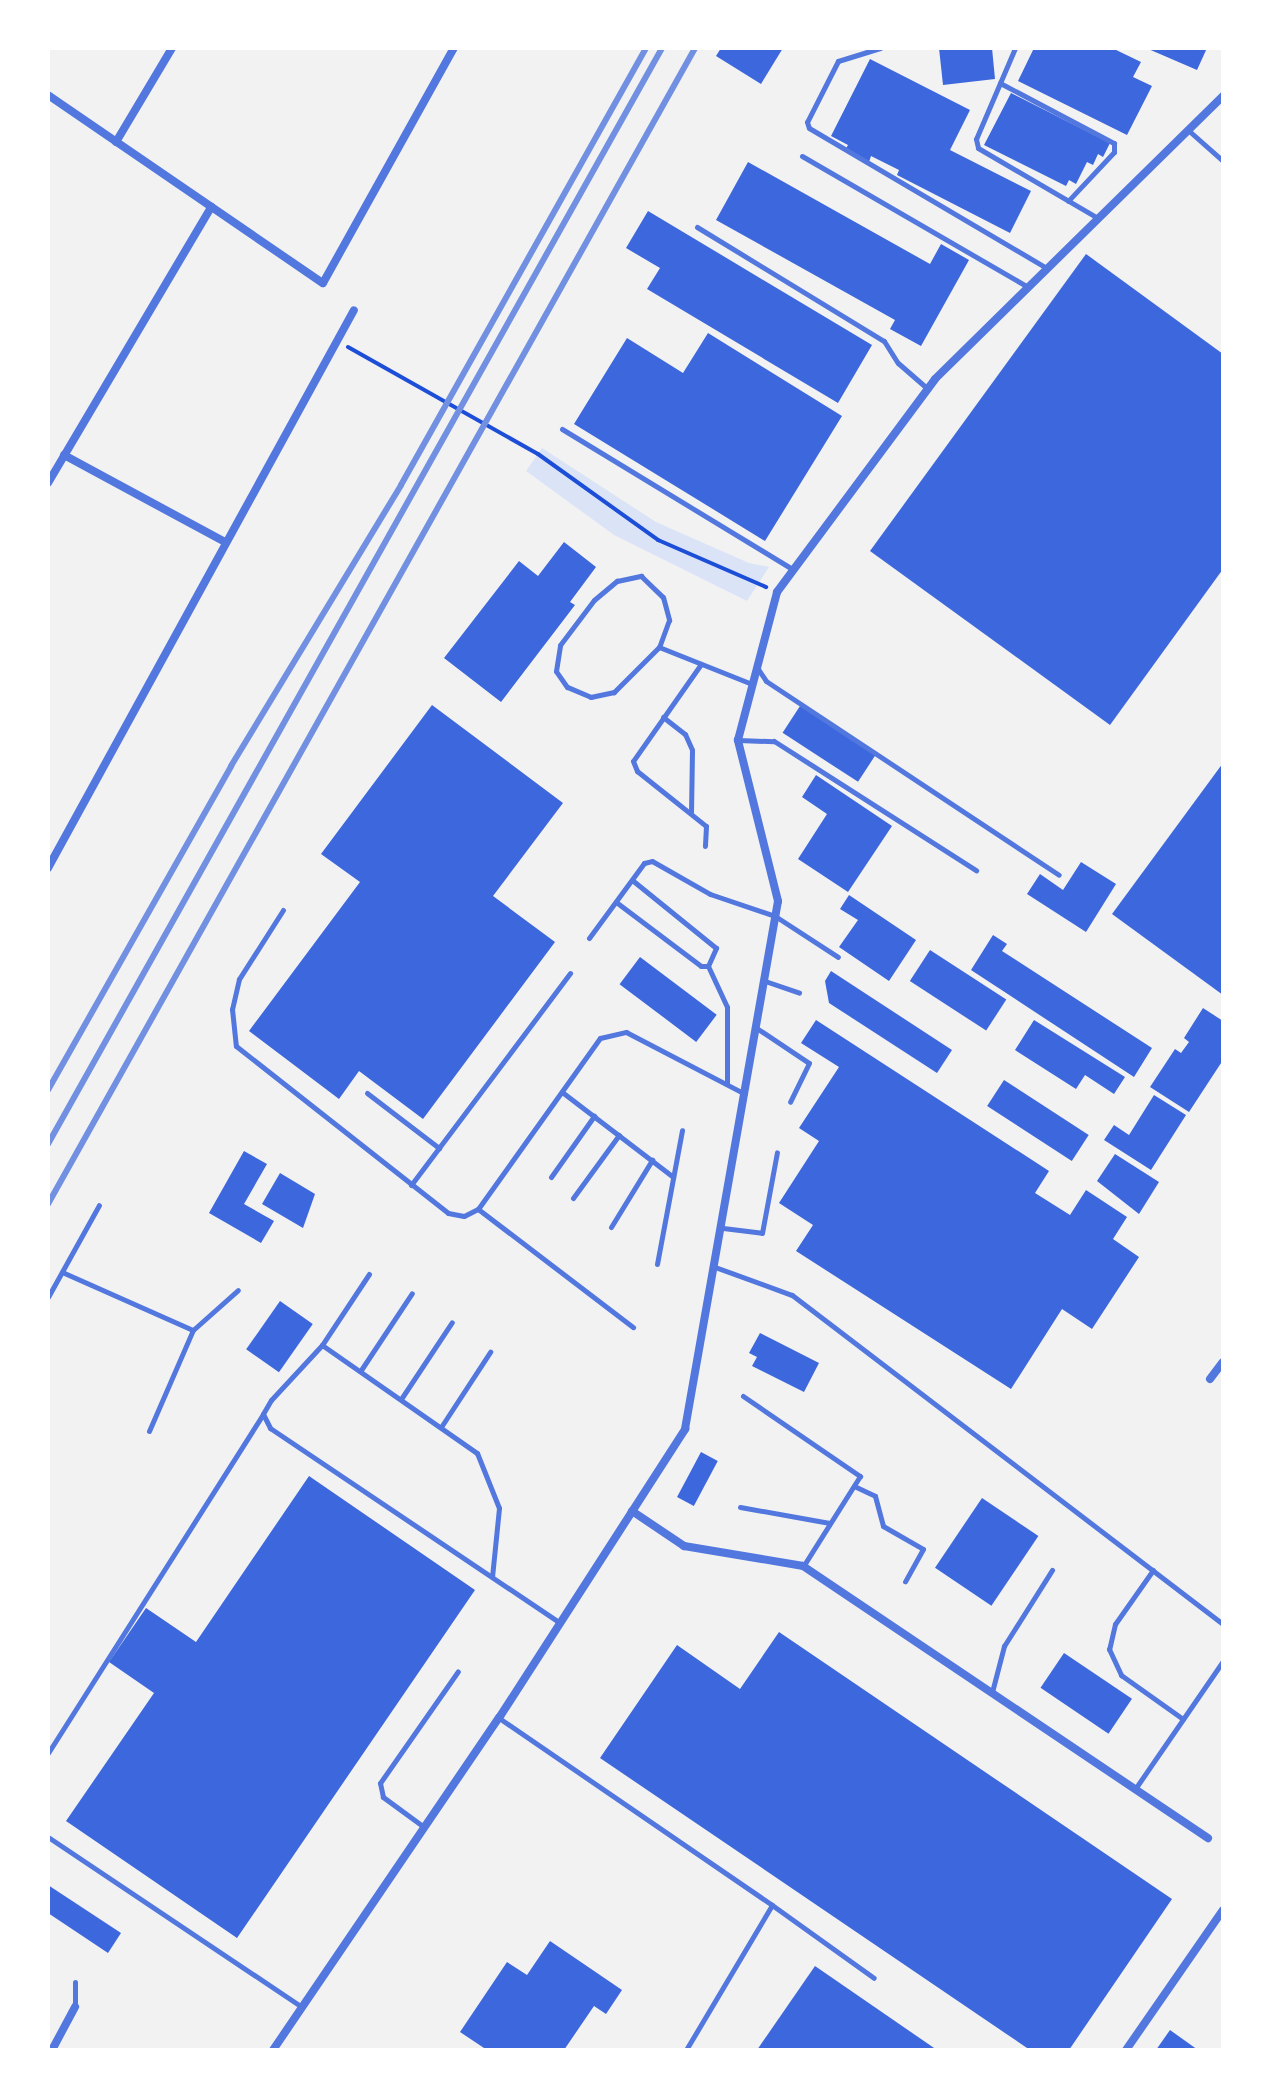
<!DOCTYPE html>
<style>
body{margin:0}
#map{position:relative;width:1271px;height:2098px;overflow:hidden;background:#f2f2f2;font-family:"DejaVu Sans",sans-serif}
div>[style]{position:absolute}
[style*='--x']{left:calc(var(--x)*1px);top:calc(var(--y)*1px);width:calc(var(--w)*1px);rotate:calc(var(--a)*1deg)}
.green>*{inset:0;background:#dbe4f7}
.building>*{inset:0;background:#3d67dc;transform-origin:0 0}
.path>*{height:4px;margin:-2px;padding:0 2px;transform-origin:2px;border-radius:2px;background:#1d4ed8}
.service>*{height:5px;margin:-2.5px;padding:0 2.5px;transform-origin:2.5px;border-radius:2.5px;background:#5277de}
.minor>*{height:8px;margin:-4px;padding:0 4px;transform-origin:4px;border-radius:4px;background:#5277de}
.rail>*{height:6px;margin:-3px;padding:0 3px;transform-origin:3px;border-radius:3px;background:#7290e2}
span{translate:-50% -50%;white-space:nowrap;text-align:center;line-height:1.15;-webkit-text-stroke:6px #fff;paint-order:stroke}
.frame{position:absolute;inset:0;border:50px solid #fff;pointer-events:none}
</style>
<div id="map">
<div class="green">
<i style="clip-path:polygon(542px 448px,656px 522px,749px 563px,769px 567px,747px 601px,614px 535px,526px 471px)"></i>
</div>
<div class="building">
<i style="clip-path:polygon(721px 48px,783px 48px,761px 84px,716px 56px)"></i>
<i style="clip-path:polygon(939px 48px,992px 48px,995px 79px,943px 85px)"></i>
<i style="clip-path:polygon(1034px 48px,1112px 48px,1141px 62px,1133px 77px,1152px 86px,1127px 135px,1018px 81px)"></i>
<i style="clip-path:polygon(1146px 48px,1207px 48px,1197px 70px)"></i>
<i style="clip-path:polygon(870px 59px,970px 110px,950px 150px,1031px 191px,1010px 233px,897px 175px,899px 170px,871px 156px,869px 162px,845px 150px,848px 145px,831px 136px)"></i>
<i style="clip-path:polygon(1011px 93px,1110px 143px,1103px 157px,1098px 154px,1093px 165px,1087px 162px,1076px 184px,1069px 180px,1066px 186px,984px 145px)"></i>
<i style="clip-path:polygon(748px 162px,930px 264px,941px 244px,969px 260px,921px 346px,890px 329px,895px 320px,716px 220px)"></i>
<i style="clip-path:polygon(648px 211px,872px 345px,838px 403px,647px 289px,660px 268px,626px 248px)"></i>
<i style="clip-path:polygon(1086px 254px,1223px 354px,1223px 569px,1110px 725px,870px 551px)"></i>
<i style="clip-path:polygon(708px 333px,842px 416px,765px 541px,574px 424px,627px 338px,683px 373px)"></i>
<i style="clip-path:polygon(564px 542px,596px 567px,570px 602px,575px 605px,501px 702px,444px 658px,519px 561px,538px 576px)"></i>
<i style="clip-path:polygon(432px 705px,563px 803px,493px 896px,555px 942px,423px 1119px,359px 1071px,339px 1099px,249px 1031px,360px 882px,321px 854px)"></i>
<i style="left:800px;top:706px;width:90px;height:32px;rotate:33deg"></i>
<i style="clip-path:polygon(1223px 763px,1223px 995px,1112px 914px)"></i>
<i style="clip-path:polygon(816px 775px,892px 826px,848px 892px,798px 859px,827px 814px,802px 797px)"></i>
<i style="clip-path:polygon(1081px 862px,1116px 884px,1086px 932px,1027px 894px,1040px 874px,1063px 890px)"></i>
<i style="clip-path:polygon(849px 895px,916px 940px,889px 981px,839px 947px,858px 920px,840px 909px)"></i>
<i style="clip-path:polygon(993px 935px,1007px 944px,1002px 951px,1152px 1048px,1134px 1077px,971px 970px)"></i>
<i style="left:930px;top:950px;width:91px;height:37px;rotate:33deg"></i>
<i style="left:640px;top:957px;width:96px;height:34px;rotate:37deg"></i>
<i style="clip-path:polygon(831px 971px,952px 1050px,937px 1073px,829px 1003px,825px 981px)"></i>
<i style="clip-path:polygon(1203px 1008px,1223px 1021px,1223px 1060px,1189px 1112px,1150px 1087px,1175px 1049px,1181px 1053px,1189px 1042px,1184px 1038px)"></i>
<i style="clip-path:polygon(816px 1020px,1049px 1171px,1035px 1193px,1070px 1215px,1086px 1190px,1127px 1217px,1113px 1239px,1139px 1257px,1092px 1329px,1062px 1309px,1011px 1389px,796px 1251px,813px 1225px,779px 1203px,819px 1141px,799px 1128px,839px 1067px,801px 1043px)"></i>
<i style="clip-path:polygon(1034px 1020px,1125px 1077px,1114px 1094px,1085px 1075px,1076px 1089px,1015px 1050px)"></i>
<i style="left:1004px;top:1080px;width:101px;height:31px;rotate:33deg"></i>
<i style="clip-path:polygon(1154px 1095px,1186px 1115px,1151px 1170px,1104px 1140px,1114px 1125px,1129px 1135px)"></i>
<i style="clip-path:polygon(244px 1151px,267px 1164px,244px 1204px,274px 1221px,261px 1243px,209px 1213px)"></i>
<i style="clip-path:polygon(1115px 1154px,1159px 1182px,1139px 1214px,1097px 1181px)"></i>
<i style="clip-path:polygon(280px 1173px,315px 1194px,303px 1228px,262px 1204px)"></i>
<i style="left:280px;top:1301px;width:40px;height:59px;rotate:35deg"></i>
<i style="clip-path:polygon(760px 1333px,819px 1363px,804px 1392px,752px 1366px,757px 1357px,749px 1353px)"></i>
<i style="left:701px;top:1452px;width:19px;height:51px;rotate:28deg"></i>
<i style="clip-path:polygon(309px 1476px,475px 1590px,237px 1938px,66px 1821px,154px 1693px,109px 1662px,146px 1608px,196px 1642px)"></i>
<i style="left:982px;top:1498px;width:68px;height:84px;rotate:34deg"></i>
<i style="clip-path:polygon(779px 1632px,1172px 1899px,1069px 2050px,1030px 2050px,600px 1758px,677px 1645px,740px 1689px)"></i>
<i style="left:1064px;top:1653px;width:82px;height:42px;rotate:34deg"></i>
<i style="clip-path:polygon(48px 1885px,121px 1933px,108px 1953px,48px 1913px)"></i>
<i style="clip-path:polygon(550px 1941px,622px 1990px,606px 2014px,594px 2006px,564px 2050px,487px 2050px,460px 2032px,507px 1962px,527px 1975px)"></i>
<i style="clip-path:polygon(815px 1966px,937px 2050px,757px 2050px)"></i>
<i style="clip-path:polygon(1170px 2030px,1198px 2050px,1156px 2050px)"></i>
</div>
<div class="path">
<i style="--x:348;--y:347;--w:218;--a:29.4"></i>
<i style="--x:538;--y:454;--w:148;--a:35.6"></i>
<i style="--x:658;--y:540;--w:118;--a:23.5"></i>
</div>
<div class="service">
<i style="--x:880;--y:48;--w:44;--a:162.8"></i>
<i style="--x:838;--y:61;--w:68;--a:116.9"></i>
<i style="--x:807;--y:122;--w:6;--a:72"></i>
<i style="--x:809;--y:128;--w:274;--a:30.5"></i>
<i style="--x:1015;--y:48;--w:99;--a:113.2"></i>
<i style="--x:976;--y:139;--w:9;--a:77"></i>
<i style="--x:978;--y:148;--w:137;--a:30.3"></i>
<i style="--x:1000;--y:83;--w:129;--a:27.8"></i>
<i style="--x:1114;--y:143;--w:9;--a:90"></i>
<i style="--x:1114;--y:152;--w:67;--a:133.2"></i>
<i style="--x:1188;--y:130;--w:47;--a:41.5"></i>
<i style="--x:802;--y:156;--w:259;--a:30.1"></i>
<i style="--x:697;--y:227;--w:219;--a:31.4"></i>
<i style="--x:884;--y:341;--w:26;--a:58"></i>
<i style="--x:898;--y:363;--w:40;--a:41"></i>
<i style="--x:562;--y:429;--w:269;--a:31.3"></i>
<i style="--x:641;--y:576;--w:30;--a:44"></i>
<i style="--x:663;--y:597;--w:24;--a:75"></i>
<i style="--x:669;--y:620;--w:29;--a:110"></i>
<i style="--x:659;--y:647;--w:64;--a:135"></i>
<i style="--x:614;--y:692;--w:24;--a:168"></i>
<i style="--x:591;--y:697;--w:26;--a:-157"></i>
<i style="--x:567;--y:687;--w:19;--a:-125"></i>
<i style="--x:556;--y:671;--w:26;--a:-81"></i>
<i style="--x:560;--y:645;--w:56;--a:-52.9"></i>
<i style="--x:594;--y:600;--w:30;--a:-40"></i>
<i style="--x:617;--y:581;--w:25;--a:-12"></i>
<i style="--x:659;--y:647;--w:100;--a:21.7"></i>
<i style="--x:701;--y:664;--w:118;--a:125"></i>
<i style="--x:633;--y:761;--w:11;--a:68"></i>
<i style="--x:637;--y:771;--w:88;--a:38.6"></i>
<i style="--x:706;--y:826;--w:20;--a:93"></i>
<i style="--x:758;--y:669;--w:14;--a:56"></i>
<i style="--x:766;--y:681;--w:351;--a:33.5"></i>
<i style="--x:663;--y:717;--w:28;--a:38"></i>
<i style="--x:685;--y:734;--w:17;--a:66"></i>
<i style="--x:692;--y:750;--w:62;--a:90.9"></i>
<i style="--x:738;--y:740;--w:36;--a:2"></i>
<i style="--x:774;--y:741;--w:240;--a:32.6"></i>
<i style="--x:616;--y:902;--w:106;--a:37"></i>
<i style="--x:701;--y:966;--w:7;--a:0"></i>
<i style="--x:708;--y:966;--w:20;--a:-66"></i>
<i style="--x:716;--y:948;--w:108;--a:-141"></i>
<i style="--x:283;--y:910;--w:82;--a:122.5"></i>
<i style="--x:239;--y:979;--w:31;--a:103"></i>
<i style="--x:232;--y:1009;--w:37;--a:84"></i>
<i style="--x:236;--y:1046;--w:270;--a:38.2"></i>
<i style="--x:448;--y:1213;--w:16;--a:11"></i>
<i style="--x:464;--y:1216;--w:16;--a:-27"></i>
<i style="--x:478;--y:1209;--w:210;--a:-54.5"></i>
<i style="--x:600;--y:1038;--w:27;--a:-13"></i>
<i style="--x:626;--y:1032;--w:134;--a:27.5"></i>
<i style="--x:589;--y:938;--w:93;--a:-53.7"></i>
<i style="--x:644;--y:863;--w:8;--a:-14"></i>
<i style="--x:652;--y:861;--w:67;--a:29.6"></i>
<i style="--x:710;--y:894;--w:69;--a:18.7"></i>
<i style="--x:775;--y:916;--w:75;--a:33.1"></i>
<i style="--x:708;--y:966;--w:45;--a:65.1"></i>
<i style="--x:727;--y:1007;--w:77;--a:90"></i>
<i style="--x:765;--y:981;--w:36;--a:19"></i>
<i style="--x:758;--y:1029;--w:61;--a:33.7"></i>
<i style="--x:809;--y:1063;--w:43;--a:116"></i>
<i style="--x:562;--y:1092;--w:140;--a:37.4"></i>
<i style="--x:367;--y:1093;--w:91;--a:37.4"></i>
<i style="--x:551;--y:1177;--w:75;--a:-54.8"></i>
<i style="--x:411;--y:1185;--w:265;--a:-53.1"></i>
<i style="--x:573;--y:1198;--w:78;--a:-53.9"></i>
<i style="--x:478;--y:1209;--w:195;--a:37.3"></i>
<i style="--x:611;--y:1227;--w:79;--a:-58.5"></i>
<i style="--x:723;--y:1228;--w:39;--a:7"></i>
<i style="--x:762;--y:1233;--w:82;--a:-79.5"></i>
<i style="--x:657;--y:1264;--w:136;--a:-79.4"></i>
<i style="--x:715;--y:1267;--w:82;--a:20"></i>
<i style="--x:792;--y:1295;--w:542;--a:37.36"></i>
<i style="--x:62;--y:1272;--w:143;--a:23.9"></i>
<i style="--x:369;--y:1274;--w:85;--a:123.5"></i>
<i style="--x:322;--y:1345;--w:189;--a:34.9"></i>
<i style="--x:477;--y:1453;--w:59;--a:68.2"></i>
<i style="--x:499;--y:1508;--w:69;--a:95.8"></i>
<i style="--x:48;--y:1297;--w:105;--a:-61"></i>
<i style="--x:322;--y:1345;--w:75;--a:132.8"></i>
<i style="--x:271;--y:1400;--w:16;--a:120"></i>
<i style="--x:263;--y:1414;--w:16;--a:63"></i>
<i style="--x:270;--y:1428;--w:349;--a:33.9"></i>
<i style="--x:361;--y:1370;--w:92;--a:-56.5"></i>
<i style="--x:743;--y:1396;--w:142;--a:34.4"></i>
<i style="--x:860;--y:1476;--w:105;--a:122.2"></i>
<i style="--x:401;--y:1399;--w:92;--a:-56.5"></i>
<i style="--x:441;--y:1427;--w:90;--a:-56.8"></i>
<i style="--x:149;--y:1431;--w:110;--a:-66.5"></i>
<i style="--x:193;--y:1330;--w:60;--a:-41.6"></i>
<i style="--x:854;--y:1486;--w:23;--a:25"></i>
<i style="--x:875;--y:1496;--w:31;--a:75"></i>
<i style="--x:883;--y:1526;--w:46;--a:29.9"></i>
<i style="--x:923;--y:1549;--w:37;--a:119"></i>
<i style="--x:740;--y:1507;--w:91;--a:10.1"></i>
<i style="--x:1153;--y:1570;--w:66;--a:125.1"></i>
<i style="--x:1115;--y:1624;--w:26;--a:103"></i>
<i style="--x:1109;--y:1649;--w:29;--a:65"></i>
<i style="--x:1121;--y:1675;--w:76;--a:35.4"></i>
<i style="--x:992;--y:1692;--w:48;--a:-75.4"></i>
<i style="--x:1004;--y:1646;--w:90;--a:-57.7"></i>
<i style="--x:499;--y:1718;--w:331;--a:34.4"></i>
<i style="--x:772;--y:1905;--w:169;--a:120.7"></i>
<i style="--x:48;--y:1753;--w:401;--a:-57.6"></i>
<i style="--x:1135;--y:1789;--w:155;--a:-55.5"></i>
<i style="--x:424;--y:1827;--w:51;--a:-143.8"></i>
<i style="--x:383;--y:1797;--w:14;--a:-102"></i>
<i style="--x:380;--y:1783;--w:136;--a:-55.1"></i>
<i style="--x:48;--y:1837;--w:306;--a:33.8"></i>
<i style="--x:772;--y:1905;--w:125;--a:35.6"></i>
<i style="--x:75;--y:1982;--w:25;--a:90"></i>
</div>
<div class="minor">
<i style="--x:48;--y:95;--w:333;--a:34.4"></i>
<i style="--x:323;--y:283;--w:269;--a:-60.9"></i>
<i style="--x:116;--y:142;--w:109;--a:-59.2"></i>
<i style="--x:64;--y:455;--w:181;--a:28.4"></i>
<i style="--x:48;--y:483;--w:321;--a:-59.4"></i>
<i style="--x:48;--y:868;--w:636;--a:-61.26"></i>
<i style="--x:1210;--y:1379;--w:21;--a:-53"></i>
<i style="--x:632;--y:1511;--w:63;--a:33.9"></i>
<i style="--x:684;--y:1546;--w:121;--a:9.5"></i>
<i style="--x:803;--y:1566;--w:488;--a:33.9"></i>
<i style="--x:52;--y:2050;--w:49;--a:-61.9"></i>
<i style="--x:273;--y:2050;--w:402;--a:-55.8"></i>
<i style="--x:499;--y:1718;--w:344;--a:-57.2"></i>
<i style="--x:685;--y:1429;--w:536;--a:-80.01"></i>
<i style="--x:778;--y:901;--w:166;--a:-104"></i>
<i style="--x:738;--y:740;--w:153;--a:-75.2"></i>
<i style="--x:777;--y:592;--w:265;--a:-53.4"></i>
<i style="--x:935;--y:379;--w:404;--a:-44.5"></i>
<i style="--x:1126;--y:2050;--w:170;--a:-55.3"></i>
</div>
<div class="rail">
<i style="--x:48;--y:1090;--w:372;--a:-60.5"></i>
<i style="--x:231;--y:766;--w:328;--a:-58.8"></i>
<i style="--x:401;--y:485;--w:501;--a:-60.72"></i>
<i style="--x:48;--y:1144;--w:1256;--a:-60.74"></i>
<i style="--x:48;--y:1204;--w:1325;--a:-60.76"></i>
</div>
<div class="frame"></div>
</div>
